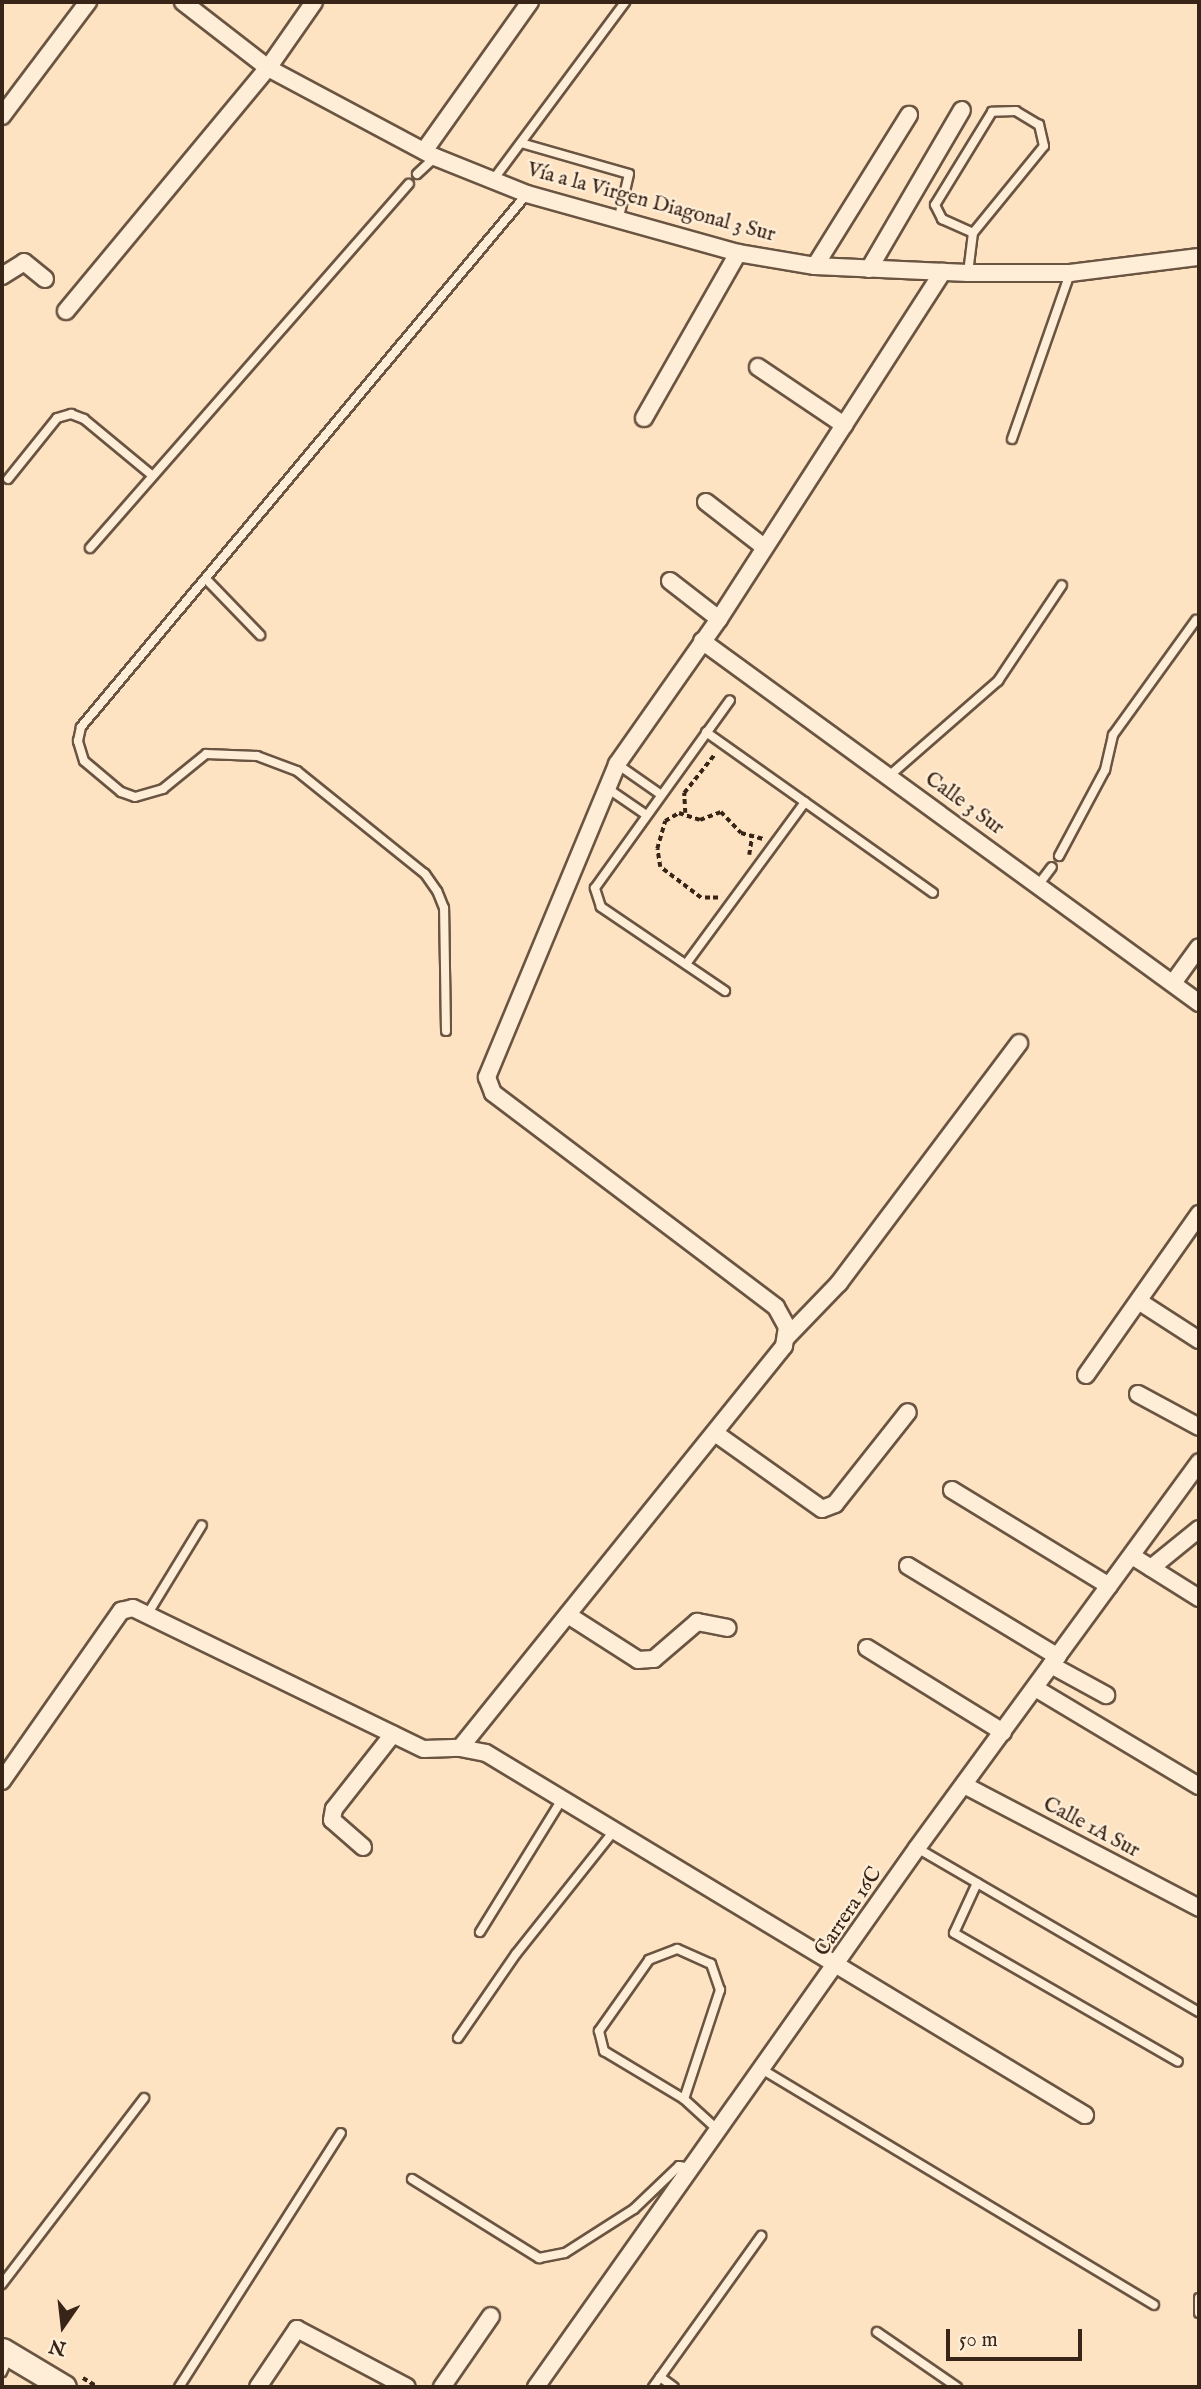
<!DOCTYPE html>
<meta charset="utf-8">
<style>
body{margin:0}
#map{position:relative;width:1201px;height:2389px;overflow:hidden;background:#fde3c1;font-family:"IM FELL English",serif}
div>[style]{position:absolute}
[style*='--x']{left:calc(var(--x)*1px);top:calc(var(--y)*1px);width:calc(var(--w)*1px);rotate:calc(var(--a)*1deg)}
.path>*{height:3.5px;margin-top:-1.75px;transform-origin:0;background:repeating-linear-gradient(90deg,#392418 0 5px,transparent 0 8.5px)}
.roads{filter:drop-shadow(2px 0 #6a5442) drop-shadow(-2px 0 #6a5442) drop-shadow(0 2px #6a5442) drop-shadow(0 -2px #6a5442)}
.service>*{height:8px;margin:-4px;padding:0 4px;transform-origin:4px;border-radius:4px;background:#feedd7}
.minor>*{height:16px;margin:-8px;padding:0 8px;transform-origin:8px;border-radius:8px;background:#feedd7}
.secondary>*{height:23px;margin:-11.5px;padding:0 11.5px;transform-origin:11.5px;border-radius:11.5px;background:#feedd7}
span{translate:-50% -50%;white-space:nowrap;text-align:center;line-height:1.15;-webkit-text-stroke:5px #feedd7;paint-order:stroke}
.street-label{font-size:21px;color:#392418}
.frame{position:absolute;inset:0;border:4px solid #392418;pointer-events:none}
.north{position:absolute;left:28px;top:2291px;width:70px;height:70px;-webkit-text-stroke:5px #feedd7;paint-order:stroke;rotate:194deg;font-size:19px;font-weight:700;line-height:28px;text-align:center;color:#392418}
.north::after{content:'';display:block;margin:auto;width:24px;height:32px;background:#392418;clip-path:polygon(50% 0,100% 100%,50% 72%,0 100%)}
.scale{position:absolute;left:946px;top:2329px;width:136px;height:32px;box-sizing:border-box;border:4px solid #392418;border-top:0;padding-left:9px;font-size:21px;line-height:24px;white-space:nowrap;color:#392418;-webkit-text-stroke:5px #feedd7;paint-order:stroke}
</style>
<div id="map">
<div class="path">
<i style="--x:685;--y:813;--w:20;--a:-93"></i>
<i style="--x:684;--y:793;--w:50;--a:-51.5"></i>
<i style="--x:749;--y:855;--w:19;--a:-81"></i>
<i style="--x:718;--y:898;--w:17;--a:180"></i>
<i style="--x:701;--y:898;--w:51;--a:-142.9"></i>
<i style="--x:660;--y:867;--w:18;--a:-99"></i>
<i style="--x:657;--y:849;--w:29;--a:-74"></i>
<i style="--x:665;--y:821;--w:16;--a:-30"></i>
<i style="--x:679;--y:813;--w:22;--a:18"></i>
<i style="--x:700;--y:820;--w:22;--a:-21"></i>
<i style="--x:721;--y:812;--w:29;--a:46"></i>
<i style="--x:741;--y:833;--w:24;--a:15"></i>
<i style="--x:83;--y:2378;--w:17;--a:31"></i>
</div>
<div class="roads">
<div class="service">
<i style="--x:521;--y:143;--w:112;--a:16"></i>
<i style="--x:629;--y:174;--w:44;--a:103.1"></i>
<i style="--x:417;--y:174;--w:25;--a:-43"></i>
<i style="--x:493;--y:180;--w:222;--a:-53.4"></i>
<i style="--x:968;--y:273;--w:40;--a:-82.9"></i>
<i style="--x:973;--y:233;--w:112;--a:-50.8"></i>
<i style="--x:1044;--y:146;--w:22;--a:-103"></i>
<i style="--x:1039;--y:125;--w:27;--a:-149"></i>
<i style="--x:1016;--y:111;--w:24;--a:178"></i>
<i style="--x:992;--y:112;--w:109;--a:121.5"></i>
<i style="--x:935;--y:205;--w:16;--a:63"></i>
<i style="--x:942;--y:219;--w:34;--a:24"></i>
<i style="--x:1012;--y:439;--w:176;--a:-70.7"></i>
<i style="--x:8;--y:479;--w:78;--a:-51.2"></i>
<i style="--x:57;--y:418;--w:15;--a:-16"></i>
<i style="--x:71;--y:414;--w:14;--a:21"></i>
<i style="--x:84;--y:419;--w:89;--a:39.6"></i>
<i style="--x:90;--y:548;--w:484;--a:-48.8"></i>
<i style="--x:206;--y:579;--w:78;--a:46"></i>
<i style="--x:706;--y:732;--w:278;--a:35.3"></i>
<i style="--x:617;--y:764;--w:52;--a:34.9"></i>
<i style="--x:889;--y:776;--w:145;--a:-41.1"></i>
<i style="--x:998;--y:681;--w:115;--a:-56.3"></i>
<i style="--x:607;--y:788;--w:46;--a:34.4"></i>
<i style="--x:1059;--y:856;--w:98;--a:-61.9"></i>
<i style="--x:1105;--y:770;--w:36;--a:-77"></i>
<i style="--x:1113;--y:735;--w:142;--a:-54.2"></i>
<i style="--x:1039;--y:884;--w:21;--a:-53"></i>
<i style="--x:686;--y:964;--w:201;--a:-53.7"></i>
<i style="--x:725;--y:991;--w:150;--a:-145.9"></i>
<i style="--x:601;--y:907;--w:20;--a:-108"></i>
<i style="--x:595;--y:888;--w:231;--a:-54.3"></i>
<i style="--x:446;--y:1031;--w:123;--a:-90.9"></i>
<i style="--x:444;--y:908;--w:18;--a:-112"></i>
<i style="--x:437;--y:891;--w:21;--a:-125"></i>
<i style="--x:425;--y:874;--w:164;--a:-141.2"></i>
<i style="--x:297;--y:771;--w:43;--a:-159.4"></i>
<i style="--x:257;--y:756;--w:51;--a:-177.8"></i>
<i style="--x:206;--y:754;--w:55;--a:140.9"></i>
<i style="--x:163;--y:789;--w:29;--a:164"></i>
<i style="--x:135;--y:797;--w:15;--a:-160"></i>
<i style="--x:121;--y:792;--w:48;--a:-140"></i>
<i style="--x:84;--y:761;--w:21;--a:-107"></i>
<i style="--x:78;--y:741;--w:14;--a:-78"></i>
<i style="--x:81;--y:727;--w:695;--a:-50.08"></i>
<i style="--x:147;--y:1615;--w:105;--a:-58.6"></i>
<i style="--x:917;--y:1848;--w:326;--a:30.2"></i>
<i style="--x:977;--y:1883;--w:55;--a:114.7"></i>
<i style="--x:954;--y:1933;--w:258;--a:29.9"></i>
<i style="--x:480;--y:1932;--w:156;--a:-58.3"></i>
<i style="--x:458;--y:2038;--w:102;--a:-55.4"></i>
<i style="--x:516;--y:1954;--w:156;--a:-51.5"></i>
<i style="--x:763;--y:2070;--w:456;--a:31"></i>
<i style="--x:684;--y:2099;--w:115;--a:-71.7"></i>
<i style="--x:720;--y:1990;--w:28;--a:-109"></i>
<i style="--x:711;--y:1964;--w:37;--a:-156"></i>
<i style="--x:677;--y:1949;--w:30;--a:159"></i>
<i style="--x:649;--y:1960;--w:87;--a:125.2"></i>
<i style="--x:599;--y:2031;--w:21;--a:76"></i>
<i style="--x:604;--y:2051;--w:93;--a:31"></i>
<i style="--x:684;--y:2099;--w:47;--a:42.4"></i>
<i style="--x:412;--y:2179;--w:150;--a:31.9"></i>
<i style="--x:539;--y:2258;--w:26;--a:-11"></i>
<i style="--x:565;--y:2253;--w:82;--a:-32.5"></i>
<i style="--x:634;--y:2209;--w:62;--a:-43.7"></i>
<i style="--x:679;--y:2166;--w:13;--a:9"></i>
<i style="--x:2;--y:2284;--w:234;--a:-52.6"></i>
<i style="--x:1199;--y:2298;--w:15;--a:90"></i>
<i style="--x:877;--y:2332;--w:97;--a:34.5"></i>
<i style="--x:2;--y:2372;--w:17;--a:-66"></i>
<i style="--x:660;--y:2377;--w:17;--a:36"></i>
<i style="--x:179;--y:2387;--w:301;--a:-57.5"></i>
<i style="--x:653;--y:2387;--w:186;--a:-54.4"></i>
</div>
<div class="minor">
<i style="--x:183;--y:2;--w:108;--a:37.8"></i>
<i style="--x:268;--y:68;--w:189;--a:28.1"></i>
<i style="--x:435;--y:157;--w:99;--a:21.9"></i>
<i style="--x:527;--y:194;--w:219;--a:15.6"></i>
<i style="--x:738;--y:253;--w:78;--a:9.6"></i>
<i style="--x:815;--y:266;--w:153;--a:2.6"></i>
<i style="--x:968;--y:273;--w:102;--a:0"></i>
<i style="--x:1070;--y:273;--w:130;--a:-7.1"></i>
<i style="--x:2;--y:116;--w:143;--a:-53"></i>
<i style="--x:424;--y:151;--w:183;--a:-54.6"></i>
<i style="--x:815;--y:266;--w:178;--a:-58.1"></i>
<i style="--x:869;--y:269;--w:184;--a:-59.7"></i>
<i style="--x:2;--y:276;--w:26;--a:-32"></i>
<i style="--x:24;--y:262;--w:27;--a:39"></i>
<i style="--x:66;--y:311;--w:316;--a:-50.3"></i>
<i style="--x:268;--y:68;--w:80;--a:-55.1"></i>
<i style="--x:758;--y:367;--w:104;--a:34"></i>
<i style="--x:644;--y:418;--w:190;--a:-60.3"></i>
<i style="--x:706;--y:502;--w:73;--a:37.8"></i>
<i style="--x:670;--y:581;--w:62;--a:37.8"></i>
<i style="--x:702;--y:641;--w:615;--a:36.07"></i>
<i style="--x:1173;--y:983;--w:44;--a:-54.2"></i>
<i style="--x:1140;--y:1302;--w:70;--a:32.8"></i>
<i style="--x:787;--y:1337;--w:75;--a:-46.1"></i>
<i style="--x:839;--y:1283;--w:300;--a:-53.1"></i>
<i style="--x:1086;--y:1375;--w:197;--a:-54.9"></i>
<i style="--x:1138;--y:1394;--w:69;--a:28.4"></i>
<i style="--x:715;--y:1433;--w:131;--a:35.4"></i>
<i style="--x:822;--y:1509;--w:14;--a:-21"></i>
<i style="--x:835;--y:1504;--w:117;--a:-51.6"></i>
<i style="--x:952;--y:1490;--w:184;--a:31.4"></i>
<i style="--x:1132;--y:1556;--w:79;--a:32.1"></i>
<i style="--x:908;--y:1566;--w:175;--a:31.2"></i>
<i style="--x:1151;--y:1568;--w:62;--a:-39.1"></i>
<i style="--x:568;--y:1615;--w:83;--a:32.7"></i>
<i style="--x:638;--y:1660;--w:16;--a:-4"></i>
<i style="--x:654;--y:1659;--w:57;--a:-40.7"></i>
<i style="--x:697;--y:1622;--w:31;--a:11"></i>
<i style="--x:867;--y:1648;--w:160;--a:31.7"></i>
<i style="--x:1051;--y:1665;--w:63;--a:28.6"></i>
<i style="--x:1035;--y:1688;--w:191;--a:30.9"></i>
<i style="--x:460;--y:1748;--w:516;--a:-51.13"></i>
<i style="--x:784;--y:1346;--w:19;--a:-81"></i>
<i style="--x:787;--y:1327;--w:23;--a:-119"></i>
<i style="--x:776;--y:1307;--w:355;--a:-142.9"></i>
<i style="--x:493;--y:1093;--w:17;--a:-111"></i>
<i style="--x:487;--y:1077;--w:339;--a:-67.4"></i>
<i style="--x:617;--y:764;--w:177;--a:-54.9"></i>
<i style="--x:719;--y:619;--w:413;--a:-57.2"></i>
<i style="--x:2;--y:1781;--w:208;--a:-55"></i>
<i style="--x:121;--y:1611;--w:12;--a:-14"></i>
<i style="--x:133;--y:1608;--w:323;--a:25.9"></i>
<i style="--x:424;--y:1749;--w:36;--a:-2"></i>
<i style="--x:460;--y:1748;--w:26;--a:11"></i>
<i style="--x:486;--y:1753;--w:700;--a:31.15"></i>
<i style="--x:964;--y:1785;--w:265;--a:27.6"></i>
<i style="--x:363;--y:1847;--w:41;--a:-138.9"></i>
<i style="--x:332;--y:1820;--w:11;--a:-80"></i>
<i style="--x:334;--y:1809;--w:95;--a:-51.8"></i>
<i style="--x:258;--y:2387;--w:70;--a:-56.1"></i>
<i style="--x:297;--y:2329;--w:124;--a:27.8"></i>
<i style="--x:442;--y:2387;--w:86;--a:-55.4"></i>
<i style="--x:536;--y:2387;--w:660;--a:-54.74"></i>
<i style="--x:917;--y:1848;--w:478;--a:-53.8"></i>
</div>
<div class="secondary">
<i style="--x:2;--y:2350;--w:72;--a:30.8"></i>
</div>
</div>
<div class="street-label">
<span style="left:651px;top:203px;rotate:15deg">Vía a la Virgen Diagonal 3 Sur</span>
<span style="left:964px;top:804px;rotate:36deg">Calle 3 Sur</span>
<span style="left:1091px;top:1828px;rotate:28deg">Calle 1A Sur</span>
<span style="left:849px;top:1912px;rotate:-56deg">Carrera 16C</span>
</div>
<div class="frame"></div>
<div class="north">N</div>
<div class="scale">50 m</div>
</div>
